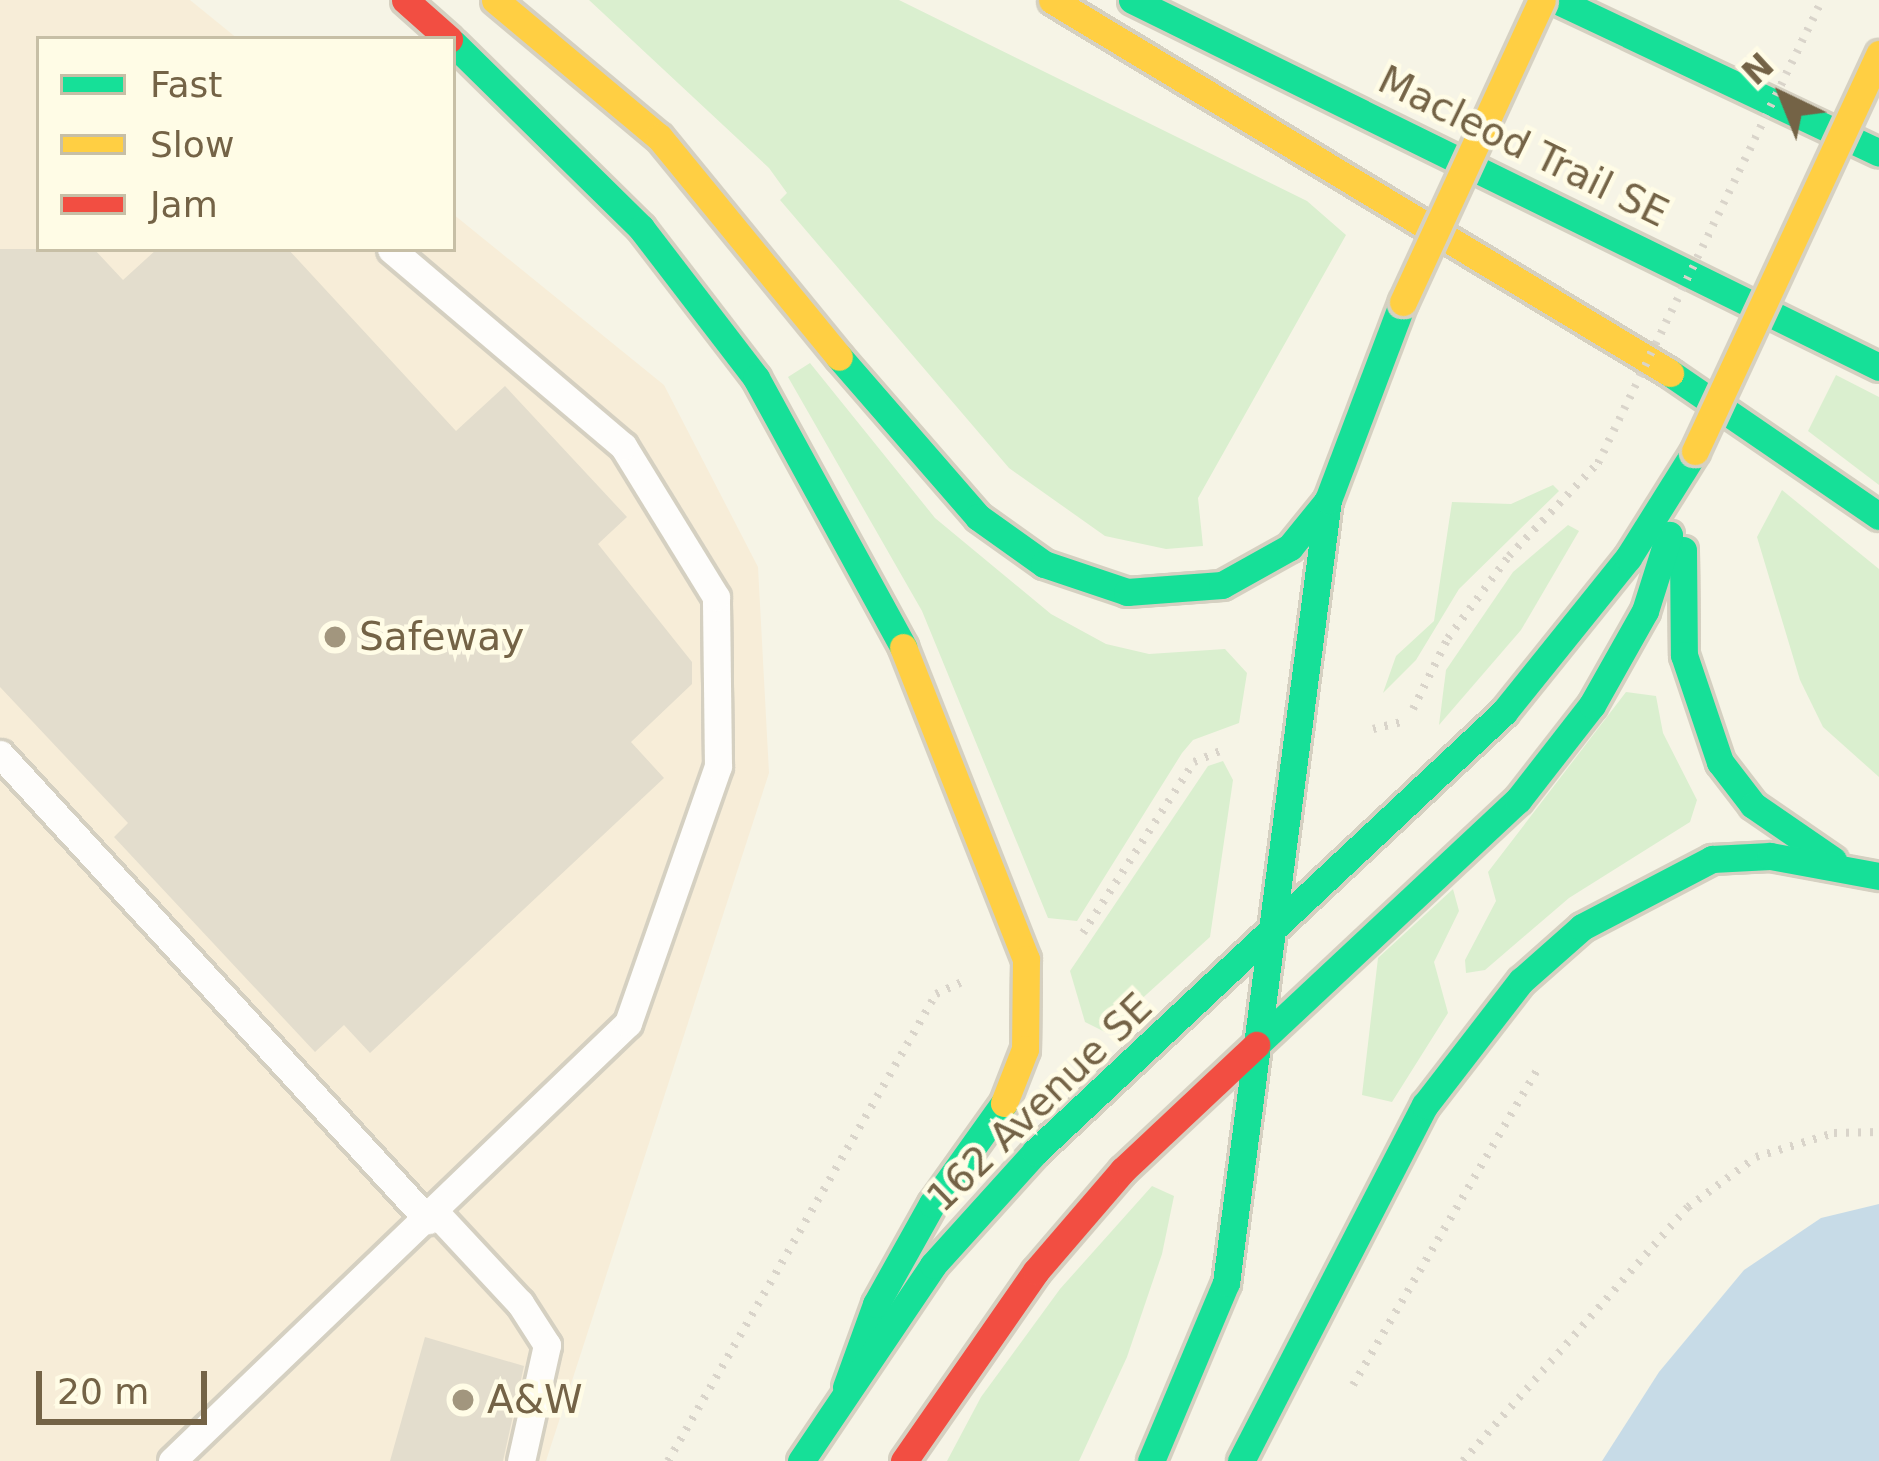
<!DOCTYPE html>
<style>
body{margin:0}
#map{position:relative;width:1879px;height:1461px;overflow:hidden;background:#f6f4e6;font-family:"DejaVu Sans",sans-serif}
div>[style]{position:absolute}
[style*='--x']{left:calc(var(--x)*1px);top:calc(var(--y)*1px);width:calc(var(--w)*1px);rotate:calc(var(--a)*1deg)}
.commercial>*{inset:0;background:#f7edd8}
.green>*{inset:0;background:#daefcf}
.water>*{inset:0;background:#c7dbe7}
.building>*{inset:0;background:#e3ddcd}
.path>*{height:8px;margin-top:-4px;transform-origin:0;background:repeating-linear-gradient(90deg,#d9d4ca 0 3px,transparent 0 12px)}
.roads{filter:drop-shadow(3px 0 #d5d0c1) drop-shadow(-3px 0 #d5d0c1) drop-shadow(0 3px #d5d0c1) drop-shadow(0 -3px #d5d0c1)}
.lane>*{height:27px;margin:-13.5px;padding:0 13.5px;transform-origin:13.5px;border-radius:13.5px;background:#fefdfb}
.fast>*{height:27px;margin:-13.5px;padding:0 13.5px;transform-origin:13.5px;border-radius:13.5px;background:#16e098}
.slow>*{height:27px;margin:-13.5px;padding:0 13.5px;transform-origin:13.5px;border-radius:13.5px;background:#ffcf43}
.jam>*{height:27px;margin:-13.5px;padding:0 13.5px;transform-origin:13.5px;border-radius:13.5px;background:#f24e42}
.path-bridge>*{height:8px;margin-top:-4px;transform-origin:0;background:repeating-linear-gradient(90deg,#d9d4ca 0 3px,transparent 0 12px)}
.bridges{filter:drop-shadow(3px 0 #d6d1c2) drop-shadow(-3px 0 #d6d1c2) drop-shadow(0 3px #d6d1c2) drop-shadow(0 -3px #d6d1c2)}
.slow-bridge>*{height:27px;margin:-13.5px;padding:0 13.5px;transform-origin:13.5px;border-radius:13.5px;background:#ffcf43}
.dots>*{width:33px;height:33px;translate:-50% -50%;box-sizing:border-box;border:6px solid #fffce6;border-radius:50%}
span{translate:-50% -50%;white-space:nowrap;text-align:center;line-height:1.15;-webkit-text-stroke:9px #fffce6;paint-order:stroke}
.street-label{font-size:39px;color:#746346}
.poi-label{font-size:39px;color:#746346}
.left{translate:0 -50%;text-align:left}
.legend{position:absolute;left:36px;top:36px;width:420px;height:216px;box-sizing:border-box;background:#fffce6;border:3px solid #c7bfa6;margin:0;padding:15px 21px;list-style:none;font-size:36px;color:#746346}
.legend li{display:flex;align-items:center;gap:24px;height:60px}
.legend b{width:60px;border:3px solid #c7bfa6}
.north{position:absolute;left:1723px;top:36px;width:120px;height:120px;-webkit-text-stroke:9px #fffce6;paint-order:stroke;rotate:317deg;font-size:33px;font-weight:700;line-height:48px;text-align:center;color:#746346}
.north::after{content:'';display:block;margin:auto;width:42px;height:54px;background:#746346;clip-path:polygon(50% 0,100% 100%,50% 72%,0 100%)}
.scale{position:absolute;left:36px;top:1371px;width:171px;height:54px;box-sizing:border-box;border:6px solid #746346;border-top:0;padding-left:15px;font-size:36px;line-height:42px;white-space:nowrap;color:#746346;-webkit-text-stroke:9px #fffce6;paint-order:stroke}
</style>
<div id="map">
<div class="commercial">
<i style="clip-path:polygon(0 0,190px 0,238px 39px,39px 39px,39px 249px,453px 249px,453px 214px,664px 385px,758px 567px,769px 773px,546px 1461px,0 1461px)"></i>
</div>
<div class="green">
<i style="clip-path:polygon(589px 0,899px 0,1307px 201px,1346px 235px,1198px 498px,1203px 546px,1166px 549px,1105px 536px,1009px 468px,780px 200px,787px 193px,769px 168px)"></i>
<i style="clip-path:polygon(810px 363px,935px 518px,1051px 614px,1106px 644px,1149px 654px,1225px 649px,1247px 673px,1239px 723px,1193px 740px,1182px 753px,1077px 921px,1048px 918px,922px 611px,788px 377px)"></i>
<i style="clip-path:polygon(1836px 375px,1879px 397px,1879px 485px,1808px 431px)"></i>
<i style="clip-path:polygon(1553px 485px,1559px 491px,1459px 589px,1416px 660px,1383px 693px,1396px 656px,1434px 621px,1452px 502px,1511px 504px)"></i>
<i style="clip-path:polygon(1782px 490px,1879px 569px,1879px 777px,1823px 727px,1800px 680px,1757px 537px)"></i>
<i style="clip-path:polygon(1568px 525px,1579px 531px,1521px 630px,1439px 725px,1446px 670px,1513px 572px)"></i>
<i style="clip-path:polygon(1626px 692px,1656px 696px,1663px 733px,1697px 800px,1690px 822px,1569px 898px,1485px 970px,1466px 973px,1465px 960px,1496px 901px,1488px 872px)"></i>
<i style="clip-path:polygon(1223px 761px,1233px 780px,1210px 937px,1105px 1032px,1085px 1022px,1070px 971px,1208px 766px)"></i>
<i style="clip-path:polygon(1453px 889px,1459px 911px,1434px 962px,1448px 1013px,1392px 1102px,1362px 1095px,1378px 958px)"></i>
<i style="clip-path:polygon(1152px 1186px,1174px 1196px,1162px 1254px,1127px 1357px,1079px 1461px,947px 1461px,981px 1397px,1060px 1289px)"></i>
</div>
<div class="water">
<i style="clip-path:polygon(1879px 1204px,1879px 1461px,1602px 1461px,1659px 1372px,1744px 1270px,1821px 1218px)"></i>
</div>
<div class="building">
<i style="clip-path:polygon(0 249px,94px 249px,123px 280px,157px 249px,288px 249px,456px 431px,505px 386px,627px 517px,598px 544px,692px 662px,692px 684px,631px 742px,664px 778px,370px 1053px,344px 1025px,315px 1052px,114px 837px,128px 823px,0 687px)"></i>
<i style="clip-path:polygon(425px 1337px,524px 1366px,503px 1461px,390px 1461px)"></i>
</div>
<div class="path">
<i style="--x:1413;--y:709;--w:79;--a:-63.8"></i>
<i style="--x:1448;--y:638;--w:102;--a:-53.4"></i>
<i style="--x:1509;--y:556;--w:129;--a:-46.3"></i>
<i style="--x:1373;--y:729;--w:33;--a:-14"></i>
<i style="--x:1083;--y:933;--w:204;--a:-57"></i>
<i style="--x:1194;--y:762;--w:28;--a:-23"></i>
<i style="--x:1353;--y:1385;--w:368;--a:-59.7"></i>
<i style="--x:668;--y:1461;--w:538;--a:-60.15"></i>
<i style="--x:936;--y:994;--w:33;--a:-25"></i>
<i style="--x:1463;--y:1461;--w:339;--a:-48.5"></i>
<i style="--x:1688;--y:1207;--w:84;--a:-36.3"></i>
<i style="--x:1756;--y:1157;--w:82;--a:-17.1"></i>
<i style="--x:1834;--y:1133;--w:45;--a:-1.3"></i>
</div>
<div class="roads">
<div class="lane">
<i style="--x:0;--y:754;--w:633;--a:47.43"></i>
<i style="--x:435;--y:1212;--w:125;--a:47"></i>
<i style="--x:520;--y:1303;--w:50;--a:57.3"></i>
<i style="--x:547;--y:1345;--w:119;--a:102.6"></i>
<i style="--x:172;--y:1461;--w:632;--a:-43.85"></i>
<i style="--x:628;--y:1023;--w:272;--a:-70.7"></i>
<i style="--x:718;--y:766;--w:169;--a:-90.7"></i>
<i style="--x:716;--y:597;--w:177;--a:-121.6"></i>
<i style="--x:623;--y:446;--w:304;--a:-139.7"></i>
</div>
<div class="fast">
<i style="--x:1132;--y:0;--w:832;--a:26.16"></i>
<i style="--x:1556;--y:0;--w:357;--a:25.3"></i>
<i style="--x:453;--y:43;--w:264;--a:44.5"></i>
<i style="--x:641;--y:228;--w:189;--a:52.5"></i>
<i style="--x:756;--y:378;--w:307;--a:61.3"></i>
<i style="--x:839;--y:357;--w:212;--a:49"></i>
<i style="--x:978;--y:517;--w:81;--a:35.5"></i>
<i style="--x:1044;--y:564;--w:88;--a:18.6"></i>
<i style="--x:1127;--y:592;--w:95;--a:-4.2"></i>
<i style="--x:1222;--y:585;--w:78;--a:-29.2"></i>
<i style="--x:1290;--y:547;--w:60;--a:-51"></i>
<i style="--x:1670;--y:373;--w:253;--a:34.4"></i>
<i style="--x:1683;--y:550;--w:105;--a:89.5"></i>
<i style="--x:1684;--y:655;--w:113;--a:71.4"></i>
<i style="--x:1720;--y:762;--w:54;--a:52.5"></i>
<i style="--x:1753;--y:805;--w:97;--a:34.5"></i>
<i style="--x:1256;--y:1045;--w:359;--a:-43.1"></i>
<i style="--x:1518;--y:800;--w:120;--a:-52.1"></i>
<i style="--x:1592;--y:705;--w:108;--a:-60.6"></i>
<i style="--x:1645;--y:611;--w:80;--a:-72.5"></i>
<i style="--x:846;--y:1387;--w:88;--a:-70.1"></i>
<i style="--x:876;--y:1304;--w:115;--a:-60.8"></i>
<i style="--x:932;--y:1204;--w:124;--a:-54.5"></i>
<i style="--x:801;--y:1461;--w:236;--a:-56"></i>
<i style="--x:933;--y:1265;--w:152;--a:-47.9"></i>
<i style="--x:1035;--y:1152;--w:643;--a:-43.17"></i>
<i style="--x:1504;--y:712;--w:198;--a:-51.2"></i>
<i style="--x:1628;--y:558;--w:126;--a:-57.9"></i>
<i style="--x:1151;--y:1461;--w:193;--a:-67.2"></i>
<i style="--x:1226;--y:1283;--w:790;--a:-82.58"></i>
<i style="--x:1328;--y:500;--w:212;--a:-69.3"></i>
<i style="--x:1241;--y:1461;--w:401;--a:-62.7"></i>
<i style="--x:1425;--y:1105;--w:157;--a:-52.3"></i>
<i style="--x:1521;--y:981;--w:81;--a:-41.5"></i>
<i style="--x:1582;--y:927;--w:147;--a:-27.6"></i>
<i style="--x:1712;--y:859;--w:58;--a:-3"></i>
<i style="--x:1770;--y:856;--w:111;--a:10.4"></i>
</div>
<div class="slow">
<i style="--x:495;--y:0;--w:214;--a:39.9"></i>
<i style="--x:659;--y:137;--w:284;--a:50.7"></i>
<i style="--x:1052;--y:0;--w:722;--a:31.11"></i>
<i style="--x:903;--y:647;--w:335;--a:68.5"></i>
<i style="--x:1026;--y:959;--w:90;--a:90.6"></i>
<i style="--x:1025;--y:1049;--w:58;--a:111.3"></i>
</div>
<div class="jam">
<i style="--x:405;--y:0;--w:59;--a:41.6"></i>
<i style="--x:904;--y:1461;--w:231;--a:-55.2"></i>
<i style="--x:1036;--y:1271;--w:133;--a:-49.3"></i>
<i style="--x:1123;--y:1170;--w:183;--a:-43.2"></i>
</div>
</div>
<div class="path-bridge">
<i style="--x:1598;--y:463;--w:514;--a:-64.18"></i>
</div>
<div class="bridges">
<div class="slow-bridge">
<i style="--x:1403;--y:302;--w:332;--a:-65.3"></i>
<i style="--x:1695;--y:451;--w:438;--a:-65.1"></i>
</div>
</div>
<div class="dots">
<i style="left:335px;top:637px;background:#a2967e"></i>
<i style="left:463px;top:1400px;background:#a2967e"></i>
</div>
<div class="street-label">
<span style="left:1523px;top:147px;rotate:26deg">Macleod Trail SE</span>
<span style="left:1040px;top:1103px;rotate:-44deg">162 Avenue SE</span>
</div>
<div class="poi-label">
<span class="left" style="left:359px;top:637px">Safeway</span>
<span class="left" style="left:487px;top:1400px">A&amp;W</span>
</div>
<ul class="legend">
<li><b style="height:15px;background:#16e098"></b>Fast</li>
<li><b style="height:15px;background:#ffcf43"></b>Slow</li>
<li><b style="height:15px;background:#f24e42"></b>Jam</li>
</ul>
<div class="north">N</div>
<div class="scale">20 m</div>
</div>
